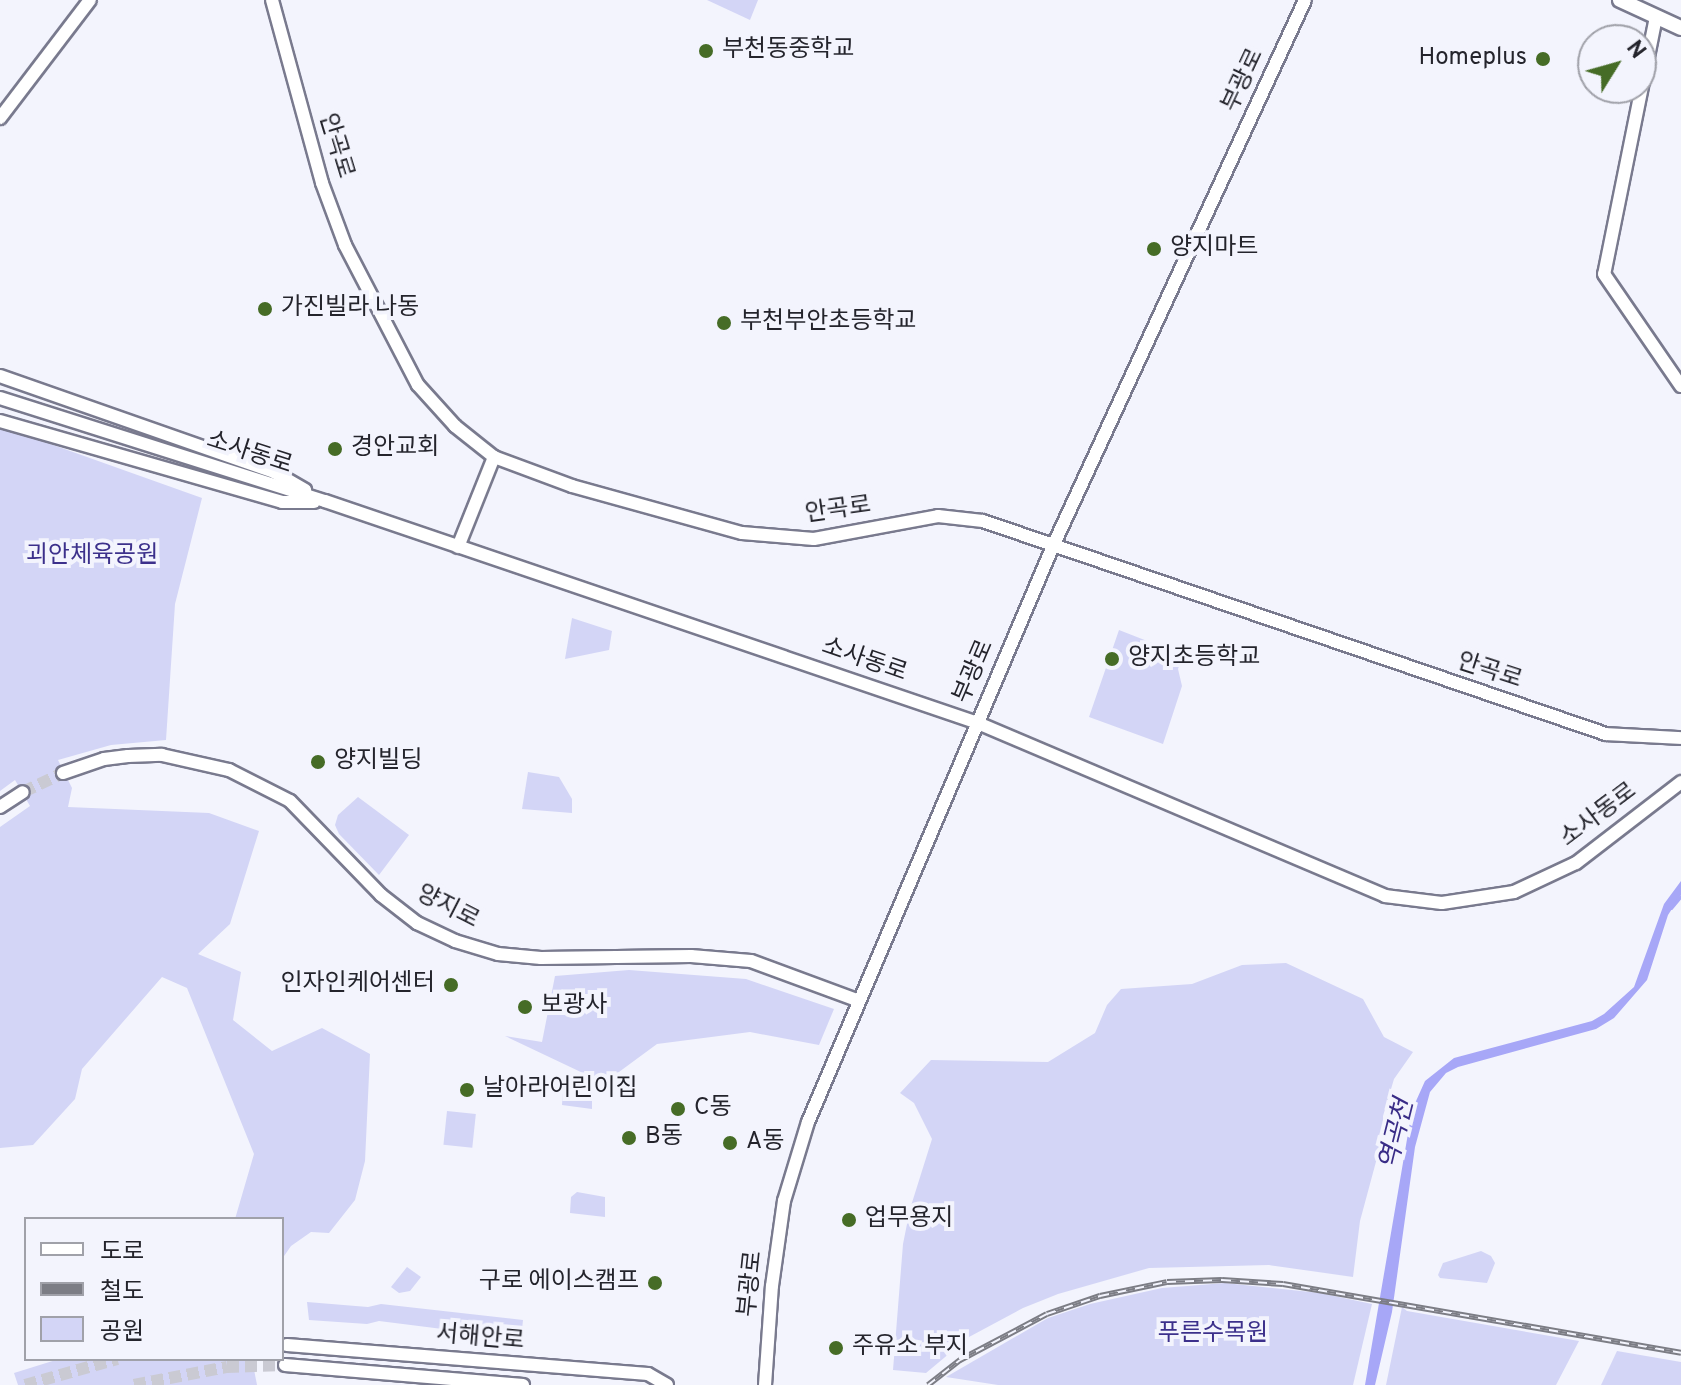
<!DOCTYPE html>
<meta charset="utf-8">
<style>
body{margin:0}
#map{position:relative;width:1681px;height:1385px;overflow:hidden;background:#f3f4fd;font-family:Overpass,"Noto Sans KR",sans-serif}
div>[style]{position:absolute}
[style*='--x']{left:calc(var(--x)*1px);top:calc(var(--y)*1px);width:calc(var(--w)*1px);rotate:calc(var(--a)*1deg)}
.green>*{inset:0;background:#d3d5f6;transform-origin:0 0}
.water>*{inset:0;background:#a7a7f7}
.stream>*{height:3px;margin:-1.5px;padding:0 1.5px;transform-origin:1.5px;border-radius:1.5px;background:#a7a7f7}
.secondary-tunnel>*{height:12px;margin-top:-6px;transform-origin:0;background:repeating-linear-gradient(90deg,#cacad3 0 12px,transparent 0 18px)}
.roads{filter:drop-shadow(2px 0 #797a8e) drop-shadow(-2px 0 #797a8e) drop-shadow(0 2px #797a8e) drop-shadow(0 -2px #797a8e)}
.secondary>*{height:12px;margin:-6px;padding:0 6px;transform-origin:6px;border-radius:6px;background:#fff}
.primary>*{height:14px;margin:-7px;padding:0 7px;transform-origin:7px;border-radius:7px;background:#fff}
.rail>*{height:6px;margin-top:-3px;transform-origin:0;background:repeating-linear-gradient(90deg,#f3f4fd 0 9px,#7c7d85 0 18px);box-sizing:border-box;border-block:2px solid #7c7d85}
.dots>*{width:22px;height:22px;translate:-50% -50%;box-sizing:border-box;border:4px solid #f3f4fd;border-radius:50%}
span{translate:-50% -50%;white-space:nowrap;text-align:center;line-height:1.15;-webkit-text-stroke:8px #f3f4fd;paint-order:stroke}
.poi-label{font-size:24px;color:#24242c}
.left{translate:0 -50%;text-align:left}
.right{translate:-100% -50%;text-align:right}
.street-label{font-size:24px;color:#24242c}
.park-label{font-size:24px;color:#3c308b}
.water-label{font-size:26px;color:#392c87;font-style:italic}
.legend{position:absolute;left:24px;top:1217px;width:260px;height:144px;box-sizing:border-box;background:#f3f4fd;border:2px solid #a0a1a9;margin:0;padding:10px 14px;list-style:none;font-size:24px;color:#24242c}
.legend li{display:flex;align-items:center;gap:16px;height:40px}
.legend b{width:40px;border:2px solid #a0a1a9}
.north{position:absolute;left:1577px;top:24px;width:80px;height:80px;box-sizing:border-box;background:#f3f4fd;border:2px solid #a0a1a9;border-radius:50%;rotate:53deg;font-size:22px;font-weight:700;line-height:32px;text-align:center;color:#24242c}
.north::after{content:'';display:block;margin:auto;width:28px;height:36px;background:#466c26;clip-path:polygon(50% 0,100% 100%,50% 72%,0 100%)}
</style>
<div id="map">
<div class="green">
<i style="clip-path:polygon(707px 0,758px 0,750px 20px)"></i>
<i style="clip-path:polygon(0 426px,202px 498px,175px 604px,166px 740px,111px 745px,58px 760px,72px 788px,68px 807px,209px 813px,259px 831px,230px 924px,198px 954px,241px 972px,233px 1020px,272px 1051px,322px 1028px,370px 1054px,365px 1161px,355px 1200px,329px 1233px,311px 1232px,291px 1246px,282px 1259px,282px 1219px,235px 1219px,254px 1154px,187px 988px,162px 977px,82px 1069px,75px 1099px,33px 1145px,0 1148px,0 827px,30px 806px,15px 780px,0 791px)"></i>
<i style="clip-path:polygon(572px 618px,612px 631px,609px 650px,565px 659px)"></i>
<i style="clip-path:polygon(1119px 630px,1183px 655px,1178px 669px,1182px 686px,1163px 744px,1089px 717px)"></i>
<i style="clip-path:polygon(528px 772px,559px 777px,572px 799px,572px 813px,522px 809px)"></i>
<i style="clip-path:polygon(358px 797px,409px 835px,379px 875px,339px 834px,335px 825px,338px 815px)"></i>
<i style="clip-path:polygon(1286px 963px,1363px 999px,1384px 1037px,1413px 1052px,1394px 1079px,1383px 1116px,1384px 1132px,1360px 1221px,1353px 1277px,1269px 1265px,1149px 1268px,1058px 1294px,1023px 1308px,969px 1337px,926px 1373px,893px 1370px,903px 1244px,910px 1209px,932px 1139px,914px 1103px,900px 1093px,931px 1060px,1048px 1062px,1095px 1033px,1107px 1005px,1121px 989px,1192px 984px,1242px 965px)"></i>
<i style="clip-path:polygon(629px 970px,746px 979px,834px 1009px,819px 1045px,750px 1032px,657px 1044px,604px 1083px,505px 1036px,542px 1042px,555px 976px)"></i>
<i style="clip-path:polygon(563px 1088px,592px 1099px,592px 1109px,562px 1105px)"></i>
<i style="left:447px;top:1111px;width:29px;height:34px;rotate:6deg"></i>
<i style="clip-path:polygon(577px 1192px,605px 1197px,605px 1217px,570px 1213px,571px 1197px)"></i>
<i style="clip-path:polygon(1481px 1251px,1491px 1256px,1495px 1263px,1487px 1283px,1440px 1278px,1438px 1275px,1443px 1263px)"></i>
<i style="clip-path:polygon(407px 1267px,421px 1277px,410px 1291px,399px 1293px,391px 1287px)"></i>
<i style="clip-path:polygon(1225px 1283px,1320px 1293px,1372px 1304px,1353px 1385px,998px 1385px,946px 1377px,1048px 1318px,1090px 1304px,1162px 1288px)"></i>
<i style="clip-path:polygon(307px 1302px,368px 1307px,381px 1304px,523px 1320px,521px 1339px,379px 1321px,367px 1324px,309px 1320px)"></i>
<i style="clip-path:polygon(1402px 1307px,1407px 1311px,1579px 1341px,1556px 1385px,1386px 1385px)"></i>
<i style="clip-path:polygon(1617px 1351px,1681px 1362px,1681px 1385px,1601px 1385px)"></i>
<i style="clip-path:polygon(59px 1359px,252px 1359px,257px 1385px,18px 1385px,14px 1373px)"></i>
</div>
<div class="water">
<i style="clip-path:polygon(1681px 881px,1681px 895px,1668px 915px,1647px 980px,1614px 1018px,1596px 1029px,1458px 1067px,1446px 1073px,1430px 1092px,1415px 1147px,1392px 1312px,1375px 1385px,1365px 1385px,1412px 1110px,1425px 1081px,1454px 1058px,1592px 1021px,1604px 1014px,1634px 987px,1664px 904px)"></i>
</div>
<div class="stream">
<i style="--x:1671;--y:908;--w:16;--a:-50"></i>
</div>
<div class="secondary-tunnel">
<i style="--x:23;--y:792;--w:44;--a:-25.4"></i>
<i style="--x:25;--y:1385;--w:96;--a:-15.8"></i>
<i style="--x:134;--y:1385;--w:95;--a:-11"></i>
<i style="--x:227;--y:1367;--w:58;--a:-2"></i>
</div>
<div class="roads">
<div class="secondary">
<i style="--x:272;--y:0;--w:190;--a:74.7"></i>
<i style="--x:322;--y:183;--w:66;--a:69.6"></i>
<i style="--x:345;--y:245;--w:158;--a:62.5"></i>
<i style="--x:418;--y:385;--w:55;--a:47.9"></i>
<i style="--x:455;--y:426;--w:50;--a:38.5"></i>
<i style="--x:494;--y:457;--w:83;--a:20.4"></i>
<i style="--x:572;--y:486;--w:176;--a:15.5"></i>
<i style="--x:742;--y:533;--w:72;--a:4.8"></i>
<i style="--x:814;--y:539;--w:126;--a:-10.5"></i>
<i style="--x:938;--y:516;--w:45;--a:6.3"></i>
<i style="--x:983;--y:521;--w:658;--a:18.88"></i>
<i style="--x:1606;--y:734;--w:75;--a:3.1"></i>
<i style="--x:1656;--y:17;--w:262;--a:101.4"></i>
<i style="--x:1604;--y:274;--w:136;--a:55.5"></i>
<i style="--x:0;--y:118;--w:148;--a:-52.7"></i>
<i style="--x:0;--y:376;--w:290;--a:19.3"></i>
<i style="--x:274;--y:472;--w:36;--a:30"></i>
<i style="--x:0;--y:398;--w:341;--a:17.6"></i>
<i style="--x:325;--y:501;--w:690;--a:18.78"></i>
<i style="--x:978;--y:723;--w:442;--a:23"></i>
<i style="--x:1385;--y:896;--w:57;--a:7"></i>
<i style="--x:1442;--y:903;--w:73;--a:-8.7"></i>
<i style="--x:1514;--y:892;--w:68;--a:-25.1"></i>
<i style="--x:1576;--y:863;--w:133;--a:-37.6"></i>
<i style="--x:0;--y:421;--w:293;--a:16"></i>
<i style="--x:282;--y:502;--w:32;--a:0"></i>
<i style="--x:458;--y:547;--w:97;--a:-68.2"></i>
<i style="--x:63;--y:773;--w:43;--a:-18.9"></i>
<i style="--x:104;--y:759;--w:24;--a:-7"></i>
<i style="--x:128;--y:756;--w:34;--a:-2"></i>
<i style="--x:162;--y:755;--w:69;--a:12.6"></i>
<i style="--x:229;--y:770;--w:68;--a:26.9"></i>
<i style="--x:290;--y:801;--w:131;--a:45.9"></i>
<i style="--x:381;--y:895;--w:46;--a:37.9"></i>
<i style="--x:417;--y:923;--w:42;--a:25.3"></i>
<i style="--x:455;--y:941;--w:45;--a:16.8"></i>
<i style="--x:498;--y:954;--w:43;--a:5.3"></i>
<i style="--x:541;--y:958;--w:150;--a:-0.8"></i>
<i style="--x:691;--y:956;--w:60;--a:4.8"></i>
<i style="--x:751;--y:961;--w:113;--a:20.2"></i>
<i style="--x:0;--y:807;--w:27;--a:-33"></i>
<i style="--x:287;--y:1345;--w:362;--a:4.6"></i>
<i style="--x:648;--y:1374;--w:22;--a:30"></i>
<i style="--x:285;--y:1365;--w:239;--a:4.8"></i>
<i style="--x:765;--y:1385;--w:99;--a:-86"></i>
<i style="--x:772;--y:1286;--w:86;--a:-82"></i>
<i style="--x:784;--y:1201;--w:83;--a:-73.1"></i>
<i style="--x:808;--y:1122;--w:626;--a:-66.96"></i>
<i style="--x:1053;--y:546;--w:601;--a:-65.22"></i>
</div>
<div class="primary">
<i style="--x:1620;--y:0;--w:67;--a:24.7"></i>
</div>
</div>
<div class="rail">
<i style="--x:928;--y:1385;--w:41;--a:-38"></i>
<i style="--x:960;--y:1360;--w:98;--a:-27.9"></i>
<i style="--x:1047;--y:1314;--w:56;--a:-18.8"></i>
<i style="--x:1100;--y:1296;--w:68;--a:-11.8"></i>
<i style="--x:1167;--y:1282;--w:55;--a:-2.1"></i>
<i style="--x:1222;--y:1280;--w:61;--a:3.8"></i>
<i style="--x:1283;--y:1284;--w:404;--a:9.8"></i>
</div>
<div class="dots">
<i style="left:706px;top:51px;background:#466c26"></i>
<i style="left:1543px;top:59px;background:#466c26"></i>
<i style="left:1154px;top:249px;background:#466c26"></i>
<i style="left:265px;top:309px;background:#466c26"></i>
<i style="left:724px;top:323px;background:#466c26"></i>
<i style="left:335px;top:449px;background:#466c26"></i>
<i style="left:1112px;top:659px;background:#466c26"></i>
<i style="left:318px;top:762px;background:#466c26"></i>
<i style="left:451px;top:985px;background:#466c26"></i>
<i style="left:525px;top:1007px;background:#466c26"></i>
<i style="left:467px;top:1090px;background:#466c26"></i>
<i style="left:678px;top:1109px;background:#466c26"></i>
<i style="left:629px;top:1138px;background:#466c26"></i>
<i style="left:730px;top:1143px;background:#466c26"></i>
<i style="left:849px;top:1220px;background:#466c26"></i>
<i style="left:655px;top:1283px;background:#466c26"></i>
<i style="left:836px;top:1348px;background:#466c26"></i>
</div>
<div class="poi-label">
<span class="left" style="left:722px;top:51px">부천동중학교</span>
<span class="right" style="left:1527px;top:59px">Homeplus</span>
<span class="left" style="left:1170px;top:249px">양지마트</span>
<span class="left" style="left:281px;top:309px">가진빌라 나동</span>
<span class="left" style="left:740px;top:323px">부천부안초등학교</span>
<span class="left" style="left:351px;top:449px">경안교회</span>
<span class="left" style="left:1128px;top:659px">양지초등학교</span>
<span class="left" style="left:334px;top:762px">양지빌딩</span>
<span class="right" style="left:435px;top:985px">인자인케어센터</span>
<span class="left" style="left:541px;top:1007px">보광사</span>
<span class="left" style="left:483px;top:1090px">날아라어린이집</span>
<span class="left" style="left:694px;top:1109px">C동</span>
<span class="left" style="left:645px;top:1138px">B동</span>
<span class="left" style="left:746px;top:1143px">A동</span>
<span class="left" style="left:865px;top:1220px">업무용지</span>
<span class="right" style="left:639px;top:1283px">구로 에이스캠프</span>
<span class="left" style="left:852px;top:1348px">주유소 부지</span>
</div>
<div class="street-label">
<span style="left:1244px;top:81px;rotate:-65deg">부광로</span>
<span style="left:335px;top:146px;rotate:73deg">안곡로</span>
<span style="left:249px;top:454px;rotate:18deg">소사동로</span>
<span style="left:838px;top:511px;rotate:-8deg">안곡로</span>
<span style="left:864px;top:661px;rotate:19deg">소사동로</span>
<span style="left:975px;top:672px;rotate:-67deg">부광로</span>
<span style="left:1489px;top:672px;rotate:18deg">안곡로</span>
<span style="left:1599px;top:816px;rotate:-37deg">소사동로</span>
<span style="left:447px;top:908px;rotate:27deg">양지로</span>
<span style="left:752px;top:1284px;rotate:-84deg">부광로</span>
<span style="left:480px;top:1339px;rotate:5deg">서해안로</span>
</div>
<div class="park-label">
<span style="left:92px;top:557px">괴안체육공원</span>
<span style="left:1213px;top:1335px">푸른수목원</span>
</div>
<div class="water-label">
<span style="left:1398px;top:1135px;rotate:-76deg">역곡천</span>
</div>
<ul class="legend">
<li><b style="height:10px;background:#fff"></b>도로</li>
<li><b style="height:10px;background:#7c7d85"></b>철도</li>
<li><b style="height:22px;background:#d3d5f6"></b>공원</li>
</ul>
<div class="north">N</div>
</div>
